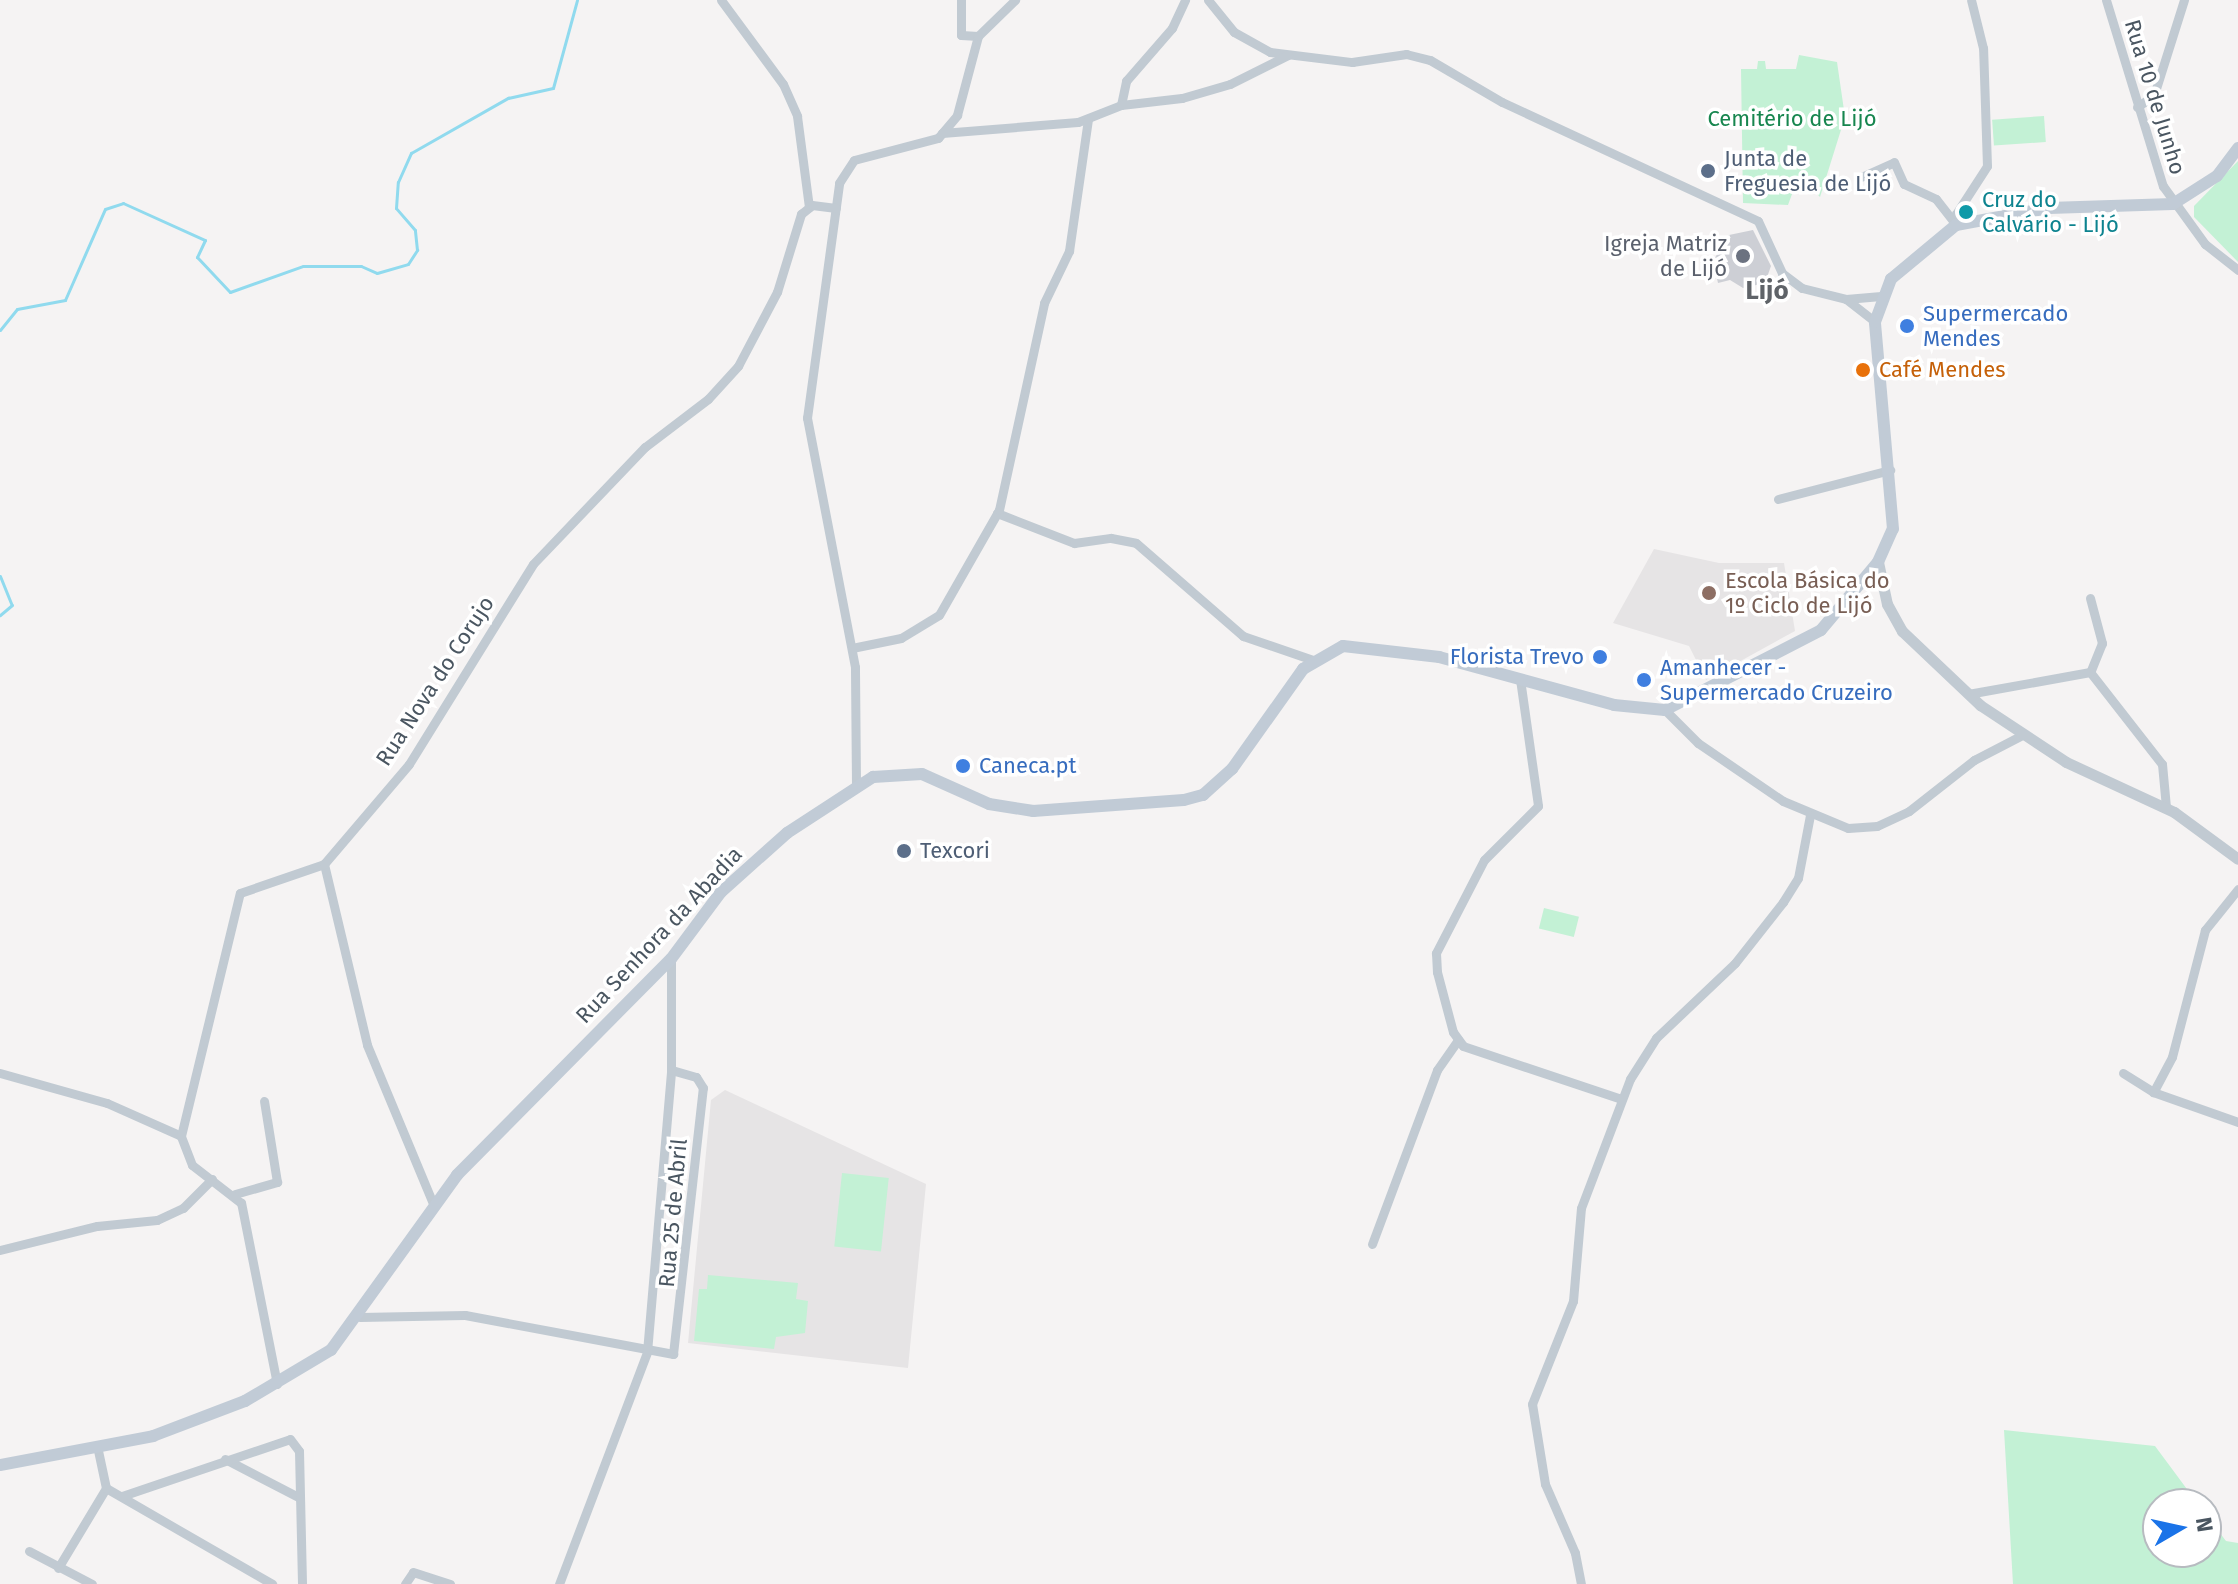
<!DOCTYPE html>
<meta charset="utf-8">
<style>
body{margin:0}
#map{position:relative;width:2238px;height:1584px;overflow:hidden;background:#f5f3f3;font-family:"Fira Sans",sans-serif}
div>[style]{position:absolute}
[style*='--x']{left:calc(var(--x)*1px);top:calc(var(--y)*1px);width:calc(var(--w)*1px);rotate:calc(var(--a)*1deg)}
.education>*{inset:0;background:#e6e4e5}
.green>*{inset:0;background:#c3f1d5;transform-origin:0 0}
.stream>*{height:3px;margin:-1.5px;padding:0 1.5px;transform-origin:1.5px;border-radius:1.5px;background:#90daee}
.building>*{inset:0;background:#cdcfd5}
.minor>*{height:9px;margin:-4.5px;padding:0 4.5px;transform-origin:4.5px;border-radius:4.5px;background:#c1cad2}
.tertiary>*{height:11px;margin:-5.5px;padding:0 5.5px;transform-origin:5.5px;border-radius:5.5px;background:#c1cad2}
.secondary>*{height:12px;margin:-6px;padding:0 6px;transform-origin:6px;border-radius:6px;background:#c1cbd6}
.dots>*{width:22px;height:22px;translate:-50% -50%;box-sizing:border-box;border:4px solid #fff;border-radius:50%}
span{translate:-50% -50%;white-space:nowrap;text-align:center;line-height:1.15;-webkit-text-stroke:7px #fff;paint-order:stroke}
.street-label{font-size:22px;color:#4a5661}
.park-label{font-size:22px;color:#17864f}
.service-label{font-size:22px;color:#4e5e75}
.left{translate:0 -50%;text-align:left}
.culture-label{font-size:22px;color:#0d838f}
.worship-label{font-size:22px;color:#5b616d}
.right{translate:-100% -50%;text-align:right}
.shop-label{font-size:22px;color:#366cbe}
.food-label{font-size:22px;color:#c56008}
.education-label{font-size:22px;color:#785e54}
.quarter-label{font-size:26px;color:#5f6368;font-weight:700}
.north{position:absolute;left:2142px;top:1488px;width:80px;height:80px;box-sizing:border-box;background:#fff;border:2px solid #b7bbc0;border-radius:50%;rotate:81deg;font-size:22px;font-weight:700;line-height:32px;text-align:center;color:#4a5661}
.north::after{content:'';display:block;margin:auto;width:28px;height:36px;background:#1a73e8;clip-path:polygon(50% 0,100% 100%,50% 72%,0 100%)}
</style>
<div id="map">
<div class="education">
<i style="clip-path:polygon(1654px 549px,1719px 563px,1784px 563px,1795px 631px,1706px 680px,1689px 646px,1613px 623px)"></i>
<i style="clip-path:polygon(725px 1090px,926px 1184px,908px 1368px,688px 1343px,711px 1100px)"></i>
</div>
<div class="green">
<i style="clip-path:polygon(1799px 55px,1837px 62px,1845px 117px,1820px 197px,1799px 175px,1788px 205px,1743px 203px,1741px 69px,1757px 69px,1758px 61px,1765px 61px,1766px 69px,1796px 69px)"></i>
<i style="left:2044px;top:116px;width:26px;height:52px;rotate:86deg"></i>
<i style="clip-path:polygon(2238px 161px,2238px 262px,2194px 217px,2194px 206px)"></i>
<i style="left:1544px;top:908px;width:36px;height:21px;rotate:14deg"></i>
<i style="left:842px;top:1173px;width:47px;height:74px;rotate:6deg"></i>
<i style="clip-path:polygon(708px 1275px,798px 1283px,796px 1299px,808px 1301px,805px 1333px,776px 1337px,774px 1349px,694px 1341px,699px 1289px,707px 1289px)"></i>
<i style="clip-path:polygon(2004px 1430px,2155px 1446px,2198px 1504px,2158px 1504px,2158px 1552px,2206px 1552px,2206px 1515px,2226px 1541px,2238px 1543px,2238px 1584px,2013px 1584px)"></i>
</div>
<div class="stream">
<i style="--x:0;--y:330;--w:27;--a:-51"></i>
<i style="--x:17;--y:309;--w:49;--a:-10.6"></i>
<i style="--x:65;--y:300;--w:99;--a:-66.3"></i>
<i style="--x:105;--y:209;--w:19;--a:-18"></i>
<i style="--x:123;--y:203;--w:90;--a:24.3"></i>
<i style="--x:205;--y:240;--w:19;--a:115"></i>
<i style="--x:197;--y:257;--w:48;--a:46.7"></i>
<i style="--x:230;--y:292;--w:77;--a:-19.6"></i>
<i style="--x:303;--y:266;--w:58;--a:0"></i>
<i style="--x:361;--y:266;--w:17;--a:24"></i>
<i style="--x:377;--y:273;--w:32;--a:-16"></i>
<i style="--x:408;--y:264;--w:17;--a:-57"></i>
<i style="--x:417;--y:250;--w:20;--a:-96"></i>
<i style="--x:415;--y:230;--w:29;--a:-131"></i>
<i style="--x:396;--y:208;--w:26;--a:-86"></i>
<i style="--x:398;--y:182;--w:32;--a:-66"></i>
<i style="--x:411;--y:153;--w:112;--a:-29.6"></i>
<i style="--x:508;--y:98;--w:46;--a:-12.5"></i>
<i style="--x:553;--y:88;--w:91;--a:-74.7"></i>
<i style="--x:0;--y:576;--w:31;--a:68"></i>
<i style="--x:12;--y:605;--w:16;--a:140"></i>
</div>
<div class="building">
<i style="clip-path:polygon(1753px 230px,1771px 266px,1765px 283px,1743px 288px,1730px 280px,1718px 283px,1713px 261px,1729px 235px)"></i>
</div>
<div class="minor">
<i style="--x:721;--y:0;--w:104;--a:53.6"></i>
<i style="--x:783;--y:84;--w:35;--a:66"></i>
<i style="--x:797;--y:116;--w:92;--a:82.5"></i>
<i style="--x:961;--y:0;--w:35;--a:90"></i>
<i style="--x:961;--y:35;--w:17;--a:3"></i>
<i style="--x:1208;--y:0;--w:41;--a:50.9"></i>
<i style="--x:1234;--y:32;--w:41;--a:29.1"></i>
<i style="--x:1270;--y:52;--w:83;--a:7"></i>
<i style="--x:1352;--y:62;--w:55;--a:-8.4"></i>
<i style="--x:1406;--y:54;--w:25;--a:14"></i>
<i style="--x:1430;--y:60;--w:83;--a:30.3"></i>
<i style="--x:1502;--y:102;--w:282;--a:24.9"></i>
<i style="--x:1758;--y:221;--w:57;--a:65.2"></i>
<i style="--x:1782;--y:273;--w:25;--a:37"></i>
<i style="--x:1802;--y:288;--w:45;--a:14"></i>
<i style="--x:1846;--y:299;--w:35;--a:-5"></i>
<i style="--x:2106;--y:0;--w:195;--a:73"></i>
<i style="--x:2163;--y:186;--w:72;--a:54.1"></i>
<i style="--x:2205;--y:244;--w:42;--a:38.2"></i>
<i style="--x:1121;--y:105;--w:25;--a:-78"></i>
<i style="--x:1126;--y:81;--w:70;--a:-49"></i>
<i style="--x:1172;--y:28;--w:31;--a:-65"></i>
<i style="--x:2137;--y:107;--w:21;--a:-35"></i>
<i style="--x:2154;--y:95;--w:100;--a:-72.5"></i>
<i style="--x:942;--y:133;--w:136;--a:-4.6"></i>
<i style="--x:1078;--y:122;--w:46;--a:-21.6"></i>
<i style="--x:1121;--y:105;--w:61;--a:-6.5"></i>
<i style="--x:1182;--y:98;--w:50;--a:-16.3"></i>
<i style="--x:1230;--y:84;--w:65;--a:-26.6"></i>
<i style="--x:1861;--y:177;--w:36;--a:-24"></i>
<i style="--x:1894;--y:162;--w:24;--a:66"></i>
<i style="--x:1904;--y:184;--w:35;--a:25"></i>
<i style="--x:1936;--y:199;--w:33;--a:52"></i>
<i style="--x:1956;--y:225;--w:11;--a:-90"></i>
<i style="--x:1956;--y:214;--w:57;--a:-57.1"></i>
<i style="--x:1987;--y:166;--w:118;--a:-91.9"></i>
<i style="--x:1983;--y:48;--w:49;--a:-104"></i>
<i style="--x:1846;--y:299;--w:37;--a:38"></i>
<i style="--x:1778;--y:499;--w:116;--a:-14.5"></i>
<i style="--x:997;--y:513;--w:83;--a:21.3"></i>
<i style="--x:1074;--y:543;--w:37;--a:-8"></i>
<i style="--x:1111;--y:538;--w:25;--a:11"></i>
<i style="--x:1136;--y:543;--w:142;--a:41"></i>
<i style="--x:1243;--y:636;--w:74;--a:18.9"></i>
<i style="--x:2090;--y:598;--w:47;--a:75.1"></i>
<i style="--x:2102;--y:643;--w:31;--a:112"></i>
<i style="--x:2090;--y:672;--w:117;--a:52"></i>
<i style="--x:2162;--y:764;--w:43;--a:84.7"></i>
<i style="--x:852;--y:648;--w:50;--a:-11.5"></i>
<i style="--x:901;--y:638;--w:44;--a:-31.2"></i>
<i style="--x:939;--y:615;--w:121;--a:-60.3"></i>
<i style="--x:999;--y:510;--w:212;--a:-77.7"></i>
<i style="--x:1044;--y:303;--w:58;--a:-64.3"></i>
<i style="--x:1069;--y:251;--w:133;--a:-81.8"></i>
<i style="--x:1520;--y:679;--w:128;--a:81.9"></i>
<i style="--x:1538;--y:806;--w:76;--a:135"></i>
<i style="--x:1484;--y:860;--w:105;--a:117.3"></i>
<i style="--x:1436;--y:953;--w:19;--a:87"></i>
<i style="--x:1437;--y:972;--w:62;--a:75.1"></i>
<i style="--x:1453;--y:1032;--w:17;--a:54"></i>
<i style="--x:1463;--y:1046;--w:167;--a:18.5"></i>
<i style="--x:1968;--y:694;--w:124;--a:-10.2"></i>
<i style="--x:1665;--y:710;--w:47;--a:45"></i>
<i style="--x:1698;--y:743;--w:103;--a:34.3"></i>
<i style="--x:1783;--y:801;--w:70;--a:22.6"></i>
<i style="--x:1848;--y:828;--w:29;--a:-4"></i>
<i style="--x:1877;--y:826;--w:35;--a:-25"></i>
<i style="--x:1909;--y:811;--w:83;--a:-38.1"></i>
<i style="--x:1974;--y:760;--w:56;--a:-27.5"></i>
<i style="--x:856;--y:785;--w:118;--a:-90.5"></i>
<i style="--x:855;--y:667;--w:254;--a:-100.9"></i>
<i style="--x:807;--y:418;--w:237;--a:-82.2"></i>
<i style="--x:839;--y:183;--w:27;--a:-57"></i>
<i style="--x:854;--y:160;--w:87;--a:-14.7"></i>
<i style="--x:938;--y:138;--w:30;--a:-50"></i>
<i style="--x:957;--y:115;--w:82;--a:-75.1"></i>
<i style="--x:978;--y:36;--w:52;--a:-44.2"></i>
<i style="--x:324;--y:864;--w:186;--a:76.6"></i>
<i style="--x:367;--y:1045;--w:174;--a:67.4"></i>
<i style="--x:2238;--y:889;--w:53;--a:128.8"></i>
<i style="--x:2205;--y:930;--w:131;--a:104.6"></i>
<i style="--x:2172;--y:1057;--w:40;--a:118"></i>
<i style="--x:2153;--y:1092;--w:90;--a:19.4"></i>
<i style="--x:0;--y:1073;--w:111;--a:15.7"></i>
<i style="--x:107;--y:1103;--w:81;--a:24"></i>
<i style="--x:2123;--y:1073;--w:36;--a:32"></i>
<i style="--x:235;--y:1194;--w:44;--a:-15.9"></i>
<i style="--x:277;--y:1182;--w:82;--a:-99.1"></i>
<i style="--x:1372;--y:1244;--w:186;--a:-69.5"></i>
<i style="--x:1437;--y:1070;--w:37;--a:-55"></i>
<i style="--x:0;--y:1250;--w:100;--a:-13.9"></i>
<i style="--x:97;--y:1226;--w:60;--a:-5.7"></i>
<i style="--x:157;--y:1220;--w:29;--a:-25"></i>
<i style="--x:183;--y:1208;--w:41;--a:-45"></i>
<i style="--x:360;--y:1317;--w:105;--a:-1.1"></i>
<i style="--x:465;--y:1315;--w:212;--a:10.6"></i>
<i style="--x:673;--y:1354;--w:268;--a:-83.6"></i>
<i style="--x:703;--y:1088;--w:13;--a:-122"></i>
<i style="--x:696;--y:1077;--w:26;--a:-164"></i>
<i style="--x:277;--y:1384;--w:185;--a:-101.2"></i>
<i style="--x:241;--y:1203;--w:62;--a:-142.2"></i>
<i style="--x:192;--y:1165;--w:31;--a:-111"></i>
<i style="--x:181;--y:1136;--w:250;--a:-76.4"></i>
<i style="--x:240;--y:893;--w:89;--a:-19"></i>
<i style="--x:324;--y:864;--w:131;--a:-49.6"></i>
<i style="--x:409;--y:764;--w:235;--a:-58.2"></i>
<i style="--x:533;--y:564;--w:162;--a:-46.3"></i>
<i style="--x:645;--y:447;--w:79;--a:-37.3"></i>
<i style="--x:708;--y:399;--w:45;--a:-47.7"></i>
<i style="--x:738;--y:366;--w:84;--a:-62.2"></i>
<i style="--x:777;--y:292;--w:82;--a:-72.9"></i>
<i style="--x:801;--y:214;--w:14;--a:-39"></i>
<i style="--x:812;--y:205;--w:24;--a:7"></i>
<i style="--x:225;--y:1459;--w:82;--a:27.5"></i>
<i style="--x:106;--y:1488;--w:192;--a:30"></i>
<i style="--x:122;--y:1496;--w:177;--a:-18.7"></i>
<i style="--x:290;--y:1439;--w:15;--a:53"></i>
<i style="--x:299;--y:1451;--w:133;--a:88.7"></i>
<i style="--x:29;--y:1551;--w:71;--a:27.6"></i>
<i style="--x:58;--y:1568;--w:93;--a:-59"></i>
<i style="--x:106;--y:1488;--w:38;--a:-102"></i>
<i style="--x:405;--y:1584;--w:14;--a:-56"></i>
<i style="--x:413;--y:1572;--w:39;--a:18"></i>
<i style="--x:559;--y:1584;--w:248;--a:-69.2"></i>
<i style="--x:647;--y:1352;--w:283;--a:-85.1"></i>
<i style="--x:671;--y:1070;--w:111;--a:-90"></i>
<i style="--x:1581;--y:1584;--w:32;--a:-101"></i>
<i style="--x:1575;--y:1553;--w:75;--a:-113.5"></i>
<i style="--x:1545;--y:1484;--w:81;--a:-99.2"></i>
<i style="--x:1532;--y:1404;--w:111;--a:-68.3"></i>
<i style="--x:1573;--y:1301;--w:93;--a:-85.1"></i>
<i style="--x:1581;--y:1208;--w:138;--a:-69.2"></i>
<i style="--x:1630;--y:1079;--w:49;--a:-57.6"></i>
<i style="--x:1656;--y:1038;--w:109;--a:-43.5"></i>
<i style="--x:1735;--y:963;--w:78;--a:-51.8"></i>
<i style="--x:1783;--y:902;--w:28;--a:-58"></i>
<i style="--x:1798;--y:878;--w:64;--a:-79.2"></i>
</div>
<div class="tertiary">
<i style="--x:1878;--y:562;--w:43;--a:77.9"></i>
<i style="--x:1887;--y:604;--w:31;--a:61"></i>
<i style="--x:1902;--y:631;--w:108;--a:43.5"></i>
<i style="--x:1980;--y:705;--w:103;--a:33.5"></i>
<i style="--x:2066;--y:762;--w:119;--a:24.8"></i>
<i style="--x:2174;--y:812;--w:79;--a:36.3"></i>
</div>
<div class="secondary">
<i style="--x:0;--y:1465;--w:156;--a:-10.7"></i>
<i style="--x:153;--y:1436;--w:98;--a:-20.8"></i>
<i style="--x:245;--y:1401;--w:100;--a:-30.7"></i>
<i style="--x:331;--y:1350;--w:216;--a:-54.2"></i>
<i style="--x:457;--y:1175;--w:304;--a:-45.3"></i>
<i style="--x:671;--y:959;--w:84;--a:-53.3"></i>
<i style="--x:721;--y:892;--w:89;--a:-41.8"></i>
<i style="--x:787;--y:833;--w:103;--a:-33.1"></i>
<i style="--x:873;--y:777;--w:49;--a:-3.5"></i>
<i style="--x:922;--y:774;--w:73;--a:24.1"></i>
<i style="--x:989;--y:804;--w:45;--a:9"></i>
<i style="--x:1033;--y:811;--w:151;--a:-4.2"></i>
<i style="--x:1184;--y:800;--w:20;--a:-15"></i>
<i style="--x:1203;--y:795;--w:39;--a:-42"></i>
<i style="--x:1232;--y:769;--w:123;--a:-54.6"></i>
<i style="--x:1303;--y:669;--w:46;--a:-29.9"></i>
<i style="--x:1343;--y:646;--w:97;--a:6.5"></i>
<i style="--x:1439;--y:657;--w:181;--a:15.3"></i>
<i style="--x:1614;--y:705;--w:51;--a:5.6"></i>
<i style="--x:1665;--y:710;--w:175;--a:-27.1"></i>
<i style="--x:1821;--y:630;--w:89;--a:-50"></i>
<i style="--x:1878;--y:562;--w:36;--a:-66"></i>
<i style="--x:1893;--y:529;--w:208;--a:-95"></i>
<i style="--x:1875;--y:322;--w:46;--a:-69.6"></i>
<i style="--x:1891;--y:279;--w:85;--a:-39.7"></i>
<i style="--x:1956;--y:225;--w:95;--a:-10.4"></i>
<i style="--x:2049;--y:208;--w:124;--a:-1.8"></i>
<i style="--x:2173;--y:204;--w:52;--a:-32.5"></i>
<i style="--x:2217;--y:176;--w:35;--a:-53"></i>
</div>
<div class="dots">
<i style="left:1708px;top:171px;background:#5c6f8a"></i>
<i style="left:1966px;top:212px;background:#0f9aa8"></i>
<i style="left:1743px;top:256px;background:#6b7280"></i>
<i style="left:1907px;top:326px;background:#3f7fe0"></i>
<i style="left:1863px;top:370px;background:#e8710a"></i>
<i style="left:1709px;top:593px;background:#8d6e63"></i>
<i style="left:1600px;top:657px;background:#3f7fe0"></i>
<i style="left:1644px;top:680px;background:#3f7fe0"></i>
<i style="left:963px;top:766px;background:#3f7fe0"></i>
<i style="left:904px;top:851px;background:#5c6f8a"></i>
</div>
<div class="street-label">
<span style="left:2155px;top:97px;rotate:73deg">Rua 10 de Junho</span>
<span style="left:435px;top:681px;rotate:-57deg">Rua Nova do Corujo</span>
<span style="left:659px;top:935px;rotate:-47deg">Rua Senhora da Abadia</span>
<span style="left:673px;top:1213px;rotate:-85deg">Rua 25 de Abril</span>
</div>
<div class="park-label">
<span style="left:1792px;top:119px">Cemitério de Lijó</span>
</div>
<div class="service-label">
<span class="left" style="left:1724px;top:171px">Junta de<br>Freguesia de Lijó</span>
<span class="left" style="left:920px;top:851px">Texcori</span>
</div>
<div class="culture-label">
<span class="left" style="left:1982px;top:212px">Cruz do<br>Calvário - Lijó</span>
</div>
<div class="worship-label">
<span class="right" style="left:1727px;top:256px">Igreja Matriz<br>de Lijó</span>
</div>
<div class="shop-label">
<span class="left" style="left:1923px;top:326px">Supermercado<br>Mendes</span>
<span class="right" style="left:1584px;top:657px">Florista Trevo</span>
<span class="left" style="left:1660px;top:680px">Amanhecer -<br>Supermercado Cruzeiro</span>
<span class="left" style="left:979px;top:766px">Caneca.pt</span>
</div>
<div class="food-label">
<span class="left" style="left:1879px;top:370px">Café Mendes</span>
</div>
<div class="education-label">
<span class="left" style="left:1725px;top:593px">Escola Básica do<br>1º Ciclo de Lijó</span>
</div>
<div class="quarter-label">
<span style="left:1767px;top:291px">Lijó</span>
</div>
<div class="north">N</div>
</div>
